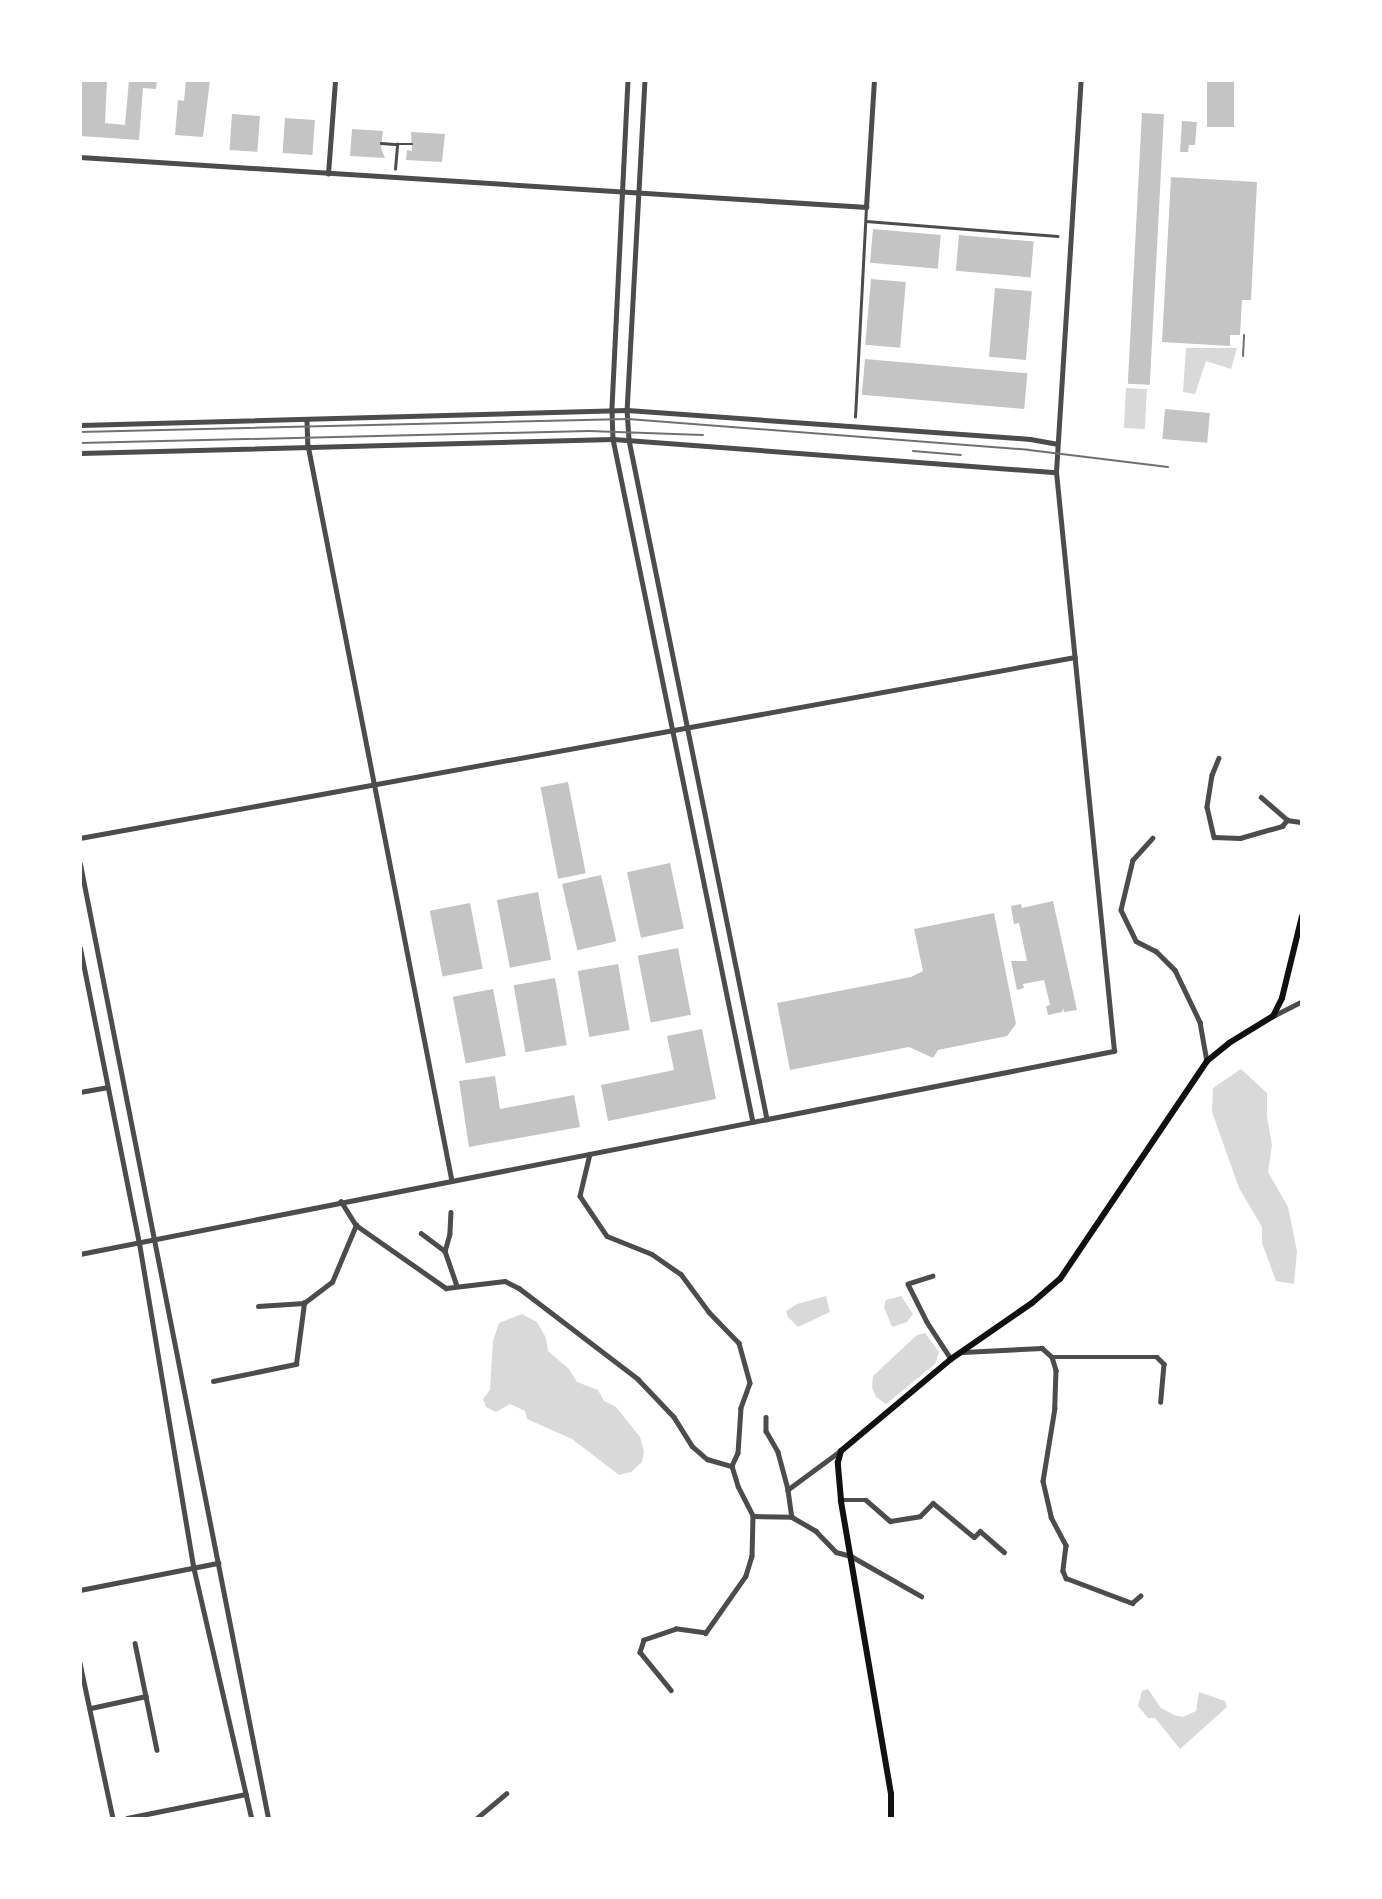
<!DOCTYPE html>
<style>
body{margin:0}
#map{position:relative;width:1382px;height:1899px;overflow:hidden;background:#fff;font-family:"Work Sans",sans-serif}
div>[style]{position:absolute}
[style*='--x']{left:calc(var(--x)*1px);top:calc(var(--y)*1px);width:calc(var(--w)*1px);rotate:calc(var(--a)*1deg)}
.water>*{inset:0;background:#d9d9d9;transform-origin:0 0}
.building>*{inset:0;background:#c4c4c4;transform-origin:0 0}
.pedestrian>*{height:2.5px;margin:-1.25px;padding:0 1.25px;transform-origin:1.25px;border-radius:1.25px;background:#4c4c4c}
.minor>*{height:4.5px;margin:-2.25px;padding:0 2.25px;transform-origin:2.25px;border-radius:2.25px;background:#4c4c4c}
.tertiary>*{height:5px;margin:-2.5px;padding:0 2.5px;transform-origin:2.5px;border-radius:2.5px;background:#4c4c4c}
.primary>*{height:6px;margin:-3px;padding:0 3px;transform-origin:3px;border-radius:3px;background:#111}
.tram>*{height:2px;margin:-1px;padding:0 1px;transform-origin:1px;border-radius:1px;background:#707070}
span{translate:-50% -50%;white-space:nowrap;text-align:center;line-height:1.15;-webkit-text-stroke:5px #fff;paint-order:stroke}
.frame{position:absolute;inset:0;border:82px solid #fff;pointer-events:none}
</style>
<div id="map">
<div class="water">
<i style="clip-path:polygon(1186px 348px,1237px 348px,1231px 369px,1206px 361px,1195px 394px,1183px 392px)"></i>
<i style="left:1126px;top:388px;width:21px;height:40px;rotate:3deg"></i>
<i style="clip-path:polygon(1241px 1069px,1267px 1093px,1267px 1117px,1272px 1145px,1268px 1172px,1288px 1207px,1297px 1251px,1294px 1284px,1276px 1281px,1262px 1243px,1262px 1227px,1239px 1188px,1212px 1112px,1213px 1088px)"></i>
<i style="clip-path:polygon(826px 1296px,830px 1312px,798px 1327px,788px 1317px,786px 1311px,797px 1304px)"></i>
<i style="clip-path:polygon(901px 1296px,913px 1314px,907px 1322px,892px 1327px,884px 1307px,886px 1300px)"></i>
<i style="clip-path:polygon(522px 1314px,537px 1322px,546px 1338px,548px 1351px,569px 1369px,577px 1382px,598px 1390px,604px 1401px,616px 1407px,640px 1437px,644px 1452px,642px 1462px,631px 1472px,619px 1475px,572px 1439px,527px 1419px,525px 1411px,510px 1404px,496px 1412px,486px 1407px,483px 1399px,490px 1390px,493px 1341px,499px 1323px)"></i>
<i style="clip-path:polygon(925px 1333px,939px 1352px,935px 1364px,886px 1404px,876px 1397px,872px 1387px,873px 1376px,917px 1335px)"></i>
<i style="clip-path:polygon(1148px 1689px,1161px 1708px,1174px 1715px,1183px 1717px,1196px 1711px,1199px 1692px,1225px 1701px,1227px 1707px,1180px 1749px,1155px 1718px,1148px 1718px,1138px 1706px,1142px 1691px)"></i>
</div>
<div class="building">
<i style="clip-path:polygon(80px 80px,107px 80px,105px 123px,125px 125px,129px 80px,157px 80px,156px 89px,143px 88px,139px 140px,80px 136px)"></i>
<i style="clip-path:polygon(186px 80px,210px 80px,203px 137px,175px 135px,178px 100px,184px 101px)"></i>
<i style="left:1207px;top:80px;width:27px;height:47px"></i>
<i style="left:1142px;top:113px;width:22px;height:271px;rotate:3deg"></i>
<i style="left:232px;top:114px;width:28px;height:36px;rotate:4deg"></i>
<i style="left:285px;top:118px;width:30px;height:35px;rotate:4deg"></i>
<i style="clip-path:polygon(1182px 121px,1197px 122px,1195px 145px,1189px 145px,1188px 152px,1180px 152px)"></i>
<i style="clip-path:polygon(352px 129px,383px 131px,381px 148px,385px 158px,350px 156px)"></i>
<i style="clip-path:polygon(411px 132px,445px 134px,442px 162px,406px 160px,407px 150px,412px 151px)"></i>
<i style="clip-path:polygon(1171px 177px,1257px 182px,1251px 300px,1242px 300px,1240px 335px,1230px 335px,1230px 346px,1162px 342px)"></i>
<i style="left:873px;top:229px;width:68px;height:34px;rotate:5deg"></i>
<i style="left:959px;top:235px;width:75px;height:36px;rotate:5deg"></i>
<i style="left:871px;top:279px;width:35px;height:66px;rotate:5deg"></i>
<i style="left:995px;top:288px;width:37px;height:69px;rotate:5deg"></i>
<i style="left:865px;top:359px;width:163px;height:36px;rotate:5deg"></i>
<i style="left:1165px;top:409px;width:45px;height:30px;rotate:5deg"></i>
<i style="left:568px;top:782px;width:93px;height:28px;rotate:79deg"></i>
<i style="left:670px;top:863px;width:67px;height:44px;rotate:78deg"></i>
<i style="left:601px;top:875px;width:68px;height:40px;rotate:77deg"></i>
<i style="left:538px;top:892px;width:69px;height:42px;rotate:79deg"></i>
<i style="clip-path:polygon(1053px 901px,1077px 1010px,1064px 1012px,1063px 1008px,1062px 1012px,1048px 1015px,1046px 1006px,1050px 1005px,1044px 980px,1023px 984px,1024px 988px,1017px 990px,1011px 961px,1027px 961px,1019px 923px,1014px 924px,1011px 906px,1021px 904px,1022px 908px)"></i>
<i style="left:470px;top:903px;width:67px;height:41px;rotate:79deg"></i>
<i style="clip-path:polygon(994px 913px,1016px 1024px,1007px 1036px,938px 1050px,933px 1058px,909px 1047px,790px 1070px,777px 1003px,911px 977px,923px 971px,914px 929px)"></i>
<i style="left:678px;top:948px;width:68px;height:41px;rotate:79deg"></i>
<i style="left:618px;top:964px;width:67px;height:41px;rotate:80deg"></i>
<i style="left:555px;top:978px;width:68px;height:42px;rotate:80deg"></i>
<i style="left:493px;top:989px;width:68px;height:41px;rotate:79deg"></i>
<i style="clip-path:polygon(702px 1029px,716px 1099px,608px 1121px,601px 1085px,674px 1070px,667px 1036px)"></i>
<i style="clip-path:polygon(495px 1076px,500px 1109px,574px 1095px,580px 1127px,469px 1147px,459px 1081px)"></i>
</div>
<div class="pedestrian">
<i style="--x:381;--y:143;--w:16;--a:4"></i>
<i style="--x:395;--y:169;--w:25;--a:-85"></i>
<i style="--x:397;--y:144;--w:15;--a:0"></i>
<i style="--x:866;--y:221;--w:192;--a:4.5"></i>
<i style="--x:855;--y:417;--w:210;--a:-87"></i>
</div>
<div class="minor">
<i style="--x:628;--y:80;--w:331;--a:92.8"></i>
<i style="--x:612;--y:411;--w:28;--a:88"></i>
<i style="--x:613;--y:439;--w:697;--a:78.42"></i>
<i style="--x:645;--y:80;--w:330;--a:93.1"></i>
<i style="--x:627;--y:410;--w:30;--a:86"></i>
<i style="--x:629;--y:440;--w:693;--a:78.51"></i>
<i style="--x:80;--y:157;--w:788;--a:3.64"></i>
<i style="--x:866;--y:207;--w:127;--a:-86.4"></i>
<i style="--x:328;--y:174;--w:94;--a:-85.7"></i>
<i style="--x:307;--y:421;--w:24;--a:88"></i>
<i style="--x:308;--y:445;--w:750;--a:78.93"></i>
<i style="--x:1219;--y:758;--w:18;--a:112"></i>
<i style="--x:1212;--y:775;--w:32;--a:99"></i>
<i style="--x:1207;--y:807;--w:31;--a:77"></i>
<i style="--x:1214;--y:837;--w:26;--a:2"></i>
<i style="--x:1240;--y:838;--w:44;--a:-15.9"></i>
<i style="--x:1282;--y:826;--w:8;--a:-50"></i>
<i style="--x:1287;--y:820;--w:15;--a:8"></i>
<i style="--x:1261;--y:797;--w:35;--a:41"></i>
<i style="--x:80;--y:838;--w:1011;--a:-10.31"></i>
<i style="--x:1153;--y:838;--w:30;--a:132"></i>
<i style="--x:1133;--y:860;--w:51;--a:103.5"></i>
<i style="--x:1121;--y:910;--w:34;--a:64"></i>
<i style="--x:1136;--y:941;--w:22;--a:27"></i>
<i style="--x:1156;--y:951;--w:27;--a:45"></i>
<i style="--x:1175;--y:970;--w:58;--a:64.3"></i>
<i style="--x:1200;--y:1022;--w:40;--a:80"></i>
<i style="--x:1275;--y:1015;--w:30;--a:-27"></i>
<i style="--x:80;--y:1092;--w:27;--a:-10"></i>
<i style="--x:590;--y:1154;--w:43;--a:103.4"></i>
<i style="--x:580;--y:1196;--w:48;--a:56"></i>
<i style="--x:607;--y:1236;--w:48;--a:21.8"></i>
<i style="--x:652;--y:1254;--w:35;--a:35"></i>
<i style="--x:681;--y:1274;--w:47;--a:53.6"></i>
<i style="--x:709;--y:1312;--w:43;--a:45.9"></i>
<i style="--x:739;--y:1343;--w:41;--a:74.6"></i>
<i style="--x:750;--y:1383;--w:27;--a:110"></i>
<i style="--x:741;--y:1408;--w:45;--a:93.8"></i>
<i style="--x:738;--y:1453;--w:14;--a:115"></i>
<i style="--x:732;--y:1466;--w:21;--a:73"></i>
<i style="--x:738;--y:1486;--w:34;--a:63"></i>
<i style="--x:753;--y:1516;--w:40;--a:91.4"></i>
<i style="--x:752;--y:1556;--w:21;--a:107"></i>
<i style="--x:746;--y:1576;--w:70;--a:125.1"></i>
<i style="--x:706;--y:1633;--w:30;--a:-172"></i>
<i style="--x:676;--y:1629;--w:34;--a:161"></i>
<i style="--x:644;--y:1640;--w:13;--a:108"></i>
<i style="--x:640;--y:1652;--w:49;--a:50.8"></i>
<i style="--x:341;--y:1201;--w:28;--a:58"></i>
<i style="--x:356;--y:1225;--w:110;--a:35"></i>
<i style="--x:446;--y:1288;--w:59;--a:-6.8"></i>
<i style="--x:505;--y:1281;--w:16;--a:27"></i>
<i style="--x:519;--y:1288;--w:150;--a:37.4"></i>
<i style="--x:638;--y:1379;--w:52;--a:46.5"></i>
<i style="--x:674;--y:1417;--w:34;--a:58"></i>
<i style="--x:692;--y:1446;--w:20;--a:41"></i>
<i style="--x:707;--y:1459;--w:26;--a:16"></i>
<i style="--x:451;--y:1212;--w:22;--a:93"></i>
<i style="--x:450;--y:1234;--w:18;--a:106"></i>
<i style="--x:445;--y:1251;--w:36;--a:71"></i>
<i style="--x:421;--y:1233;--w:30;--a:37"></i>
<i style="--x:80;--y:1254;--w:1054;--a:-11.11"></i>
<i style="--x:1114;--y:1051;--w:582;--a:-95.72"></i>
<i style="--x:1056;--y:472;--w:393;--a:-86.4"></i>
<i style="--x:933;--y:1276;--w:26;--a:162"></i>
<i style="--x:908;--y:1284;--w:42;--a:63.4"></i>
<i style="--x:927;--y:1322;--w:44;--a:57"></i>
<i style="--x:258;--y:1306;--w:46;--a:-3.7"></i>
<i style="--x:304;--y:1303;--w:35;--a:-37"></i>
<i style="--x:332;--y:1282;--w:62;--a:-67.2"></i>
<i style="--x:963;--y:1352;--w:79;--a:-2.9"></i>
<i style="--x:1042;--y:1348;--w:13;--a:42"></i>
<i style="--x:1052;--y:1357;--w:14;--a:73"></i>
<i style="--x:1056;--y:1370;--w:38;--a:92"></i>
<i style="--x:1055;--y:1408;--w:74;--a:99.3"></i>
<i style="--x:1043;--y:1481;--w:37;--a:77"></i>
<i style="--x:1051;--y:1517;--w:32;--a:62"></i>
<i style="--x:1066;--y:1545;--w:26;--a:97"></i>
<i style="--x:1063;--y:1571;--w:8;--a:67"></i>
<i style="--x:1066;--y:1578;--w:71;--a:20.7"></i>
<i style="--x:1132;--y:1603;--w:11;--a:-41"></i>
<i style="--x:1052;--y:1357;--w:105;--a:0"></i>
<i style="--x:1157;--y:1357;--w:10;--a:45"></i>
<i style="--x:1164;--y:1364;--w:38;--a:95"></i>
<i style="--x:213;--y:1381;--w:85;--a:-11.6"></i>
<i style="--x:296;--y:1364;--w:62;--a:-82.5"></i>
<i style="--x:766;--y:1417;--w:14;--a:90"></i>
<i style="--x:766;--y:1431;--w:24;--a:60"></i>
<i style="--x:778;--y:1452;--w:39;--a:75"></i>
<i style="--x:841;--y:1451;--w:66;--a:143.7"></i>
<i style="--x:788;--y:1490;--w:27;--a:82"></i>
<i style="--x:792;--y:1517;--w:28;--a:30"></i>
<i style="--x:816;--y:1531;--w:29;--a:46"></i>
<i style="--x:836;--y:1552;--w:16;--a:15"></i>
<i style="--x:851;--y:1556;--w:81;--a:29.7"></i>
<i style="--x:841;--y:1500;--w:25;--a:0"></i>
<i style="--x:866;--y:1500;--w:32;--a:41"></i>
<i style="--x:890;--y:1521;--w:30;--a:-9"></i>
<i style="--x:920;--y:1516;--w:18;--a:-45"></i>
<i style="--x:933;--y:1503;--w:53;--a:39.7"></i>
<i style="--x:974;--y:1537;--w:8;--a:-45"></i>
<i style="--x:980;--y:1531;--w:32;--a:41"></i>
<i style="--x:753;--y:1516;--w:39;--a:1"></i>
<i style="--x:80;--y:1590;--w:141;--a:-11.1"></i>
<i style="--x:135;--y:1643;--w:109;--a:78.4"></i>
<i style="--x:80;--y:1663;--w:158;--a:78"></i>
<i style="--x:91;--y:1708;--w:56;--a:-12.3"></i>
<i style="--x:127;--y:1818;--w:121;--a:-11.4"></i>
<i style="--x:477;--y:1818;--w:38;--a:-40"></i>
</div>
<div class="tertiary">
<i style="--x:80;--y:425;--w:547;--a:-1.57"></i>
<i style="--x:627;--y:410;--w:404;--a:4.1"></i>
<i style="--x:1030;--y:439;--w:27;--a:10"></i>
<i style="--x:80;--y:453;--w:533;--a:-1.5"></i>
<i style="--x:613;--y:439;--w:444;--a:4.3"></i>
<i style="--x:80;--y:864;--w:972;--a:78.85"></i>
<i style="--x:80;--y:948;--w:301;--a:78.7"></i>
<i style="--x:139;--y:1243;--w:327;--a:80.5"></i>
<i style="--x:193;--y:1566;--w:259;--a:77"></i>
</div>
<div class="primary">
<i style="--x:891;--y:1818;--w:24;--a:-90"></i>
<i style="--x:891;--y:1794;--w:298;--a:-99.7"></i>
<i style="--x:841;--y:1500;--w:38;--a:-95"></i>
<i style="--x:838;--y:1462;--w:11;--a:-75"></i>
<i style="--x:841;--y:1451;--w:143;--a:-39.9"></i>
<i style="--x:951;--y:1359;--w:98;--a:-34.7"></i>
<i style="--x:1032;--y:1303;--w:37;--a:-41"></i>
<i style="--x:1060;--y:1279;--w:263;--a:-56"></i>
<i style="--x:1207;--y:1061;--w:28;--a:-39"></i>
<i style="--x:1229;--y:1043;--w:52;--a:-31.5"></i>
<i style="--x:1273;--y:1016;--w:20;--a:-63"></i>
<i style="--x:1282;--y:998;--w:84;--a:-76.3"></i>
</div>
<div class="tram">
<i style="--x:1243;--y:356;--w:21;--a:-87"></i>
<i style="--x:80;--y:432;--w:548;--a:-1.36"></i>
<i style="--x:628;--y:419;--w:402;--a:4.4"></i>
<i style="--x:1029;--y:450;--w:140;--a:7"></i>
<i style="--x:80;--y:443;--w:509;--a:-1.35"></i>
<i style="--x:589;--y:431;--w:114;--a:2"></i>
<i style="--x:913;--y:451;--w:48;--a:4.8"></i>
</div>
<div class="frame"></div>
</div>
